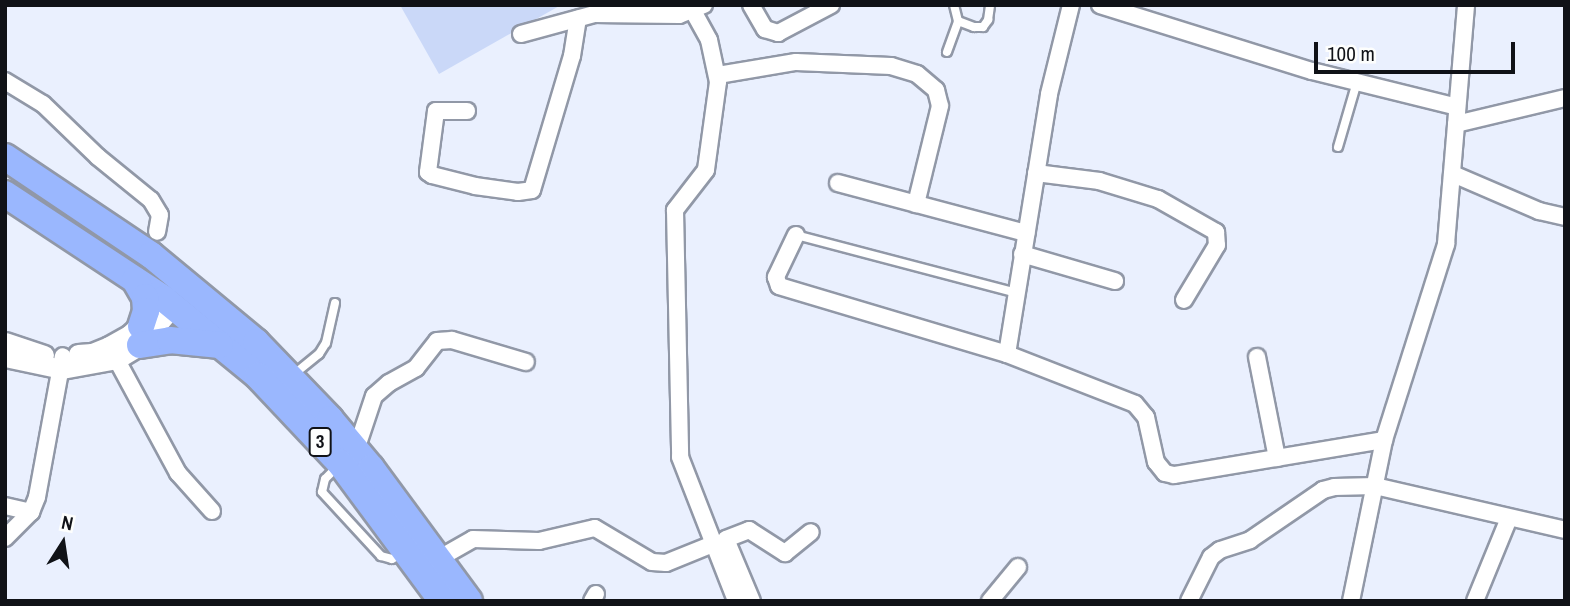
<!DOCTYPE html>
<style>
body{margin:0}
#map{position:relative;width:1570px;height:606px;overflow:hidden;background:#eaf0fe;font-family:"Archivo Narrow",sans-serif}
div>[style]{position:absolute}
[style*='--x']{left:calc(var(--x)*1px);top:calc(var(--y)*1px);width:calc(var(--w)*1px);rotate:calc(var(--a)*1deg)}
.green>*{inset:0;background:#cad8f8}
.roads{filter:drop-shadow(2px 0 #9198a7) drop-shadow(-2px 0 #9198a7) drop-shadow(0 2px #9198a7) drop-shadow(0 -2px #9198a7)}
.service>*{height:8px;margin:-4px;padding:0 4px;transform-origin:4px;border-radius:4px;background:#fff}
.minor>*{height:16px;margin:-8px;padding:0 8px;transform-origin:8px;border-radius:8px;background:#fff}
.tertiary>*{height:19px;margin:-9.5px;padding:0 9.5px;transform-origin:9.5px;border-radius:9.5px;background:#fff}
.trunk>*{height:26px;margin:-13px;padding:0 13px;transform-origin:13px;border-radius:13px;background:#9ab7fe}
span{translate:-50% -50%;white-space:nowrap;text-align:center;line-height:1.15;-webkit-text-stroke:7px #fdfefd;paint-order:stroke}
.shield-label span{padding:2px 5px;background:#fdfefd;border:2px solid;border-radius:5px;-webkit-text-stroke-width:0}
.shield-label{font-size:19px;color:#101217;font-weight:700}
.frame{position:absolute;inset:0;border:7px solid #101217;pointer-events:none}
.north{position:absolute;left:28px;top:508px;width:70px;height:70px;-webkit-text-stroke:5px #fdfefd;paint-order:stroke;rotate:12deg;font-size:19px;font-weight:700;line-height:28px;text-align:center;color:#101217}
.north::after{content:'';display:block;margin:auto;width:24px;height:32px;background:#101217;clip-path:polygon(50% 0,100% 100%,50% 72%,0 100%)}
.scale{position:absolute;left:1314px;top:42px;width:201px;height:32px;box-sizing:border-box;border:4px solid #101217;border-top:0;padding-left:9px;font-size:21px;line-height:24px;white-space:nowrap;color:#101217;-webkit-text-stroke:5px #fdfefd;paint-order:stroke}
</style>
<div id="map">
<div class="green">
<i style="clip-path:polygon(400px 5px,561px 5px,439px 74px)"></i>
</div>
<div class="roads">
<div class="service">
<i style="--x:954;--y:5;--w:16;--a:76"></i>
<i style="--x:958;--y:21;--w:17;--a:21"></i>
<i style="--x:974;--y:27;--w:9;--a:0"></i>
<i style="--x:983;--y:27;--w:9;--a:-54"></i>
<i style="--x:988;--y:20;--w:15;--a:-82"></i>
<i style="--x:947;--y:52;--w:33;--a:-70"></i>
<i style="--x:1338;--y:147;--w:68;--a:-73.7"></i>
<i style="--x:796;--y:235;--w:228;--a:14.7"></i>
<i style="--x:293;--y:375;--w:33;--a:-39"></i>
<i style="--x:319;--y:354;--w:13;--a:-58"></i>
<i style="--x:326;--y:343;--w:41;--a:-77.3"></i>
<i style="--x:338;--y:466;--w:18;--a:135"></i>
<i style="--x:325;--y:479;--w:13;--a:103"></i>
<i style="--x:322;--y:492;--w:87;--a:47.3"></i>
<i style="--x:381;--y:556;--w:11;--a:15"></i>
<i style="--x:392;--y:559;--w:13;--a:-29"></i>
</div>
<div class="minor">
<i style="--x:751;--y:5;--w:28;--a:60"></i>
<i style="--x:765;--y:29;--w:14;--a:17"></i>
<i style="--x:778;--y:33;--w:60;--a:-27.8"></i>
<i style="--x:1100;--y:5;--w:222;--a:17.3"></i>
<i style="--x:1312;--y:71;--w:149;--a:13.9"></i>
<i style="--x:693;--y:11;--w:33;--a:61"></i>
<i style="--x:709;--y:40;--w:43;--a:77.9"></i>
<i style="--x:718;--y:82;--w:89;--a:97.8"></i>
<i style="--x:706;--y:170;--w:51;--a:127.8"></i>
<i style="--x:675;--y:210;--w:247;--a:88.8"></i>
<i style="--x:680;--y:457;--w:155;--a:68.7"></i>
<i style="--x:521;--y:34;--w:76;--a:-15.3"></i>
<i style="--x:594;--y:14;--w:85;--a:0.7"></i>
<i style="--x:679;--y:15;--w:27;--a:-22"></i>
<i style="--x:718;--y:75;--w:79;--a:-9.5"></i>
<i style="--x:796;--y:62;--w:95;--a:2.4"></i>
<i style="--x:891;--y:66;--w:27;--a:17"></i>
<i style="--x:917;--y:74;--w:25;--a:40"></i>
<i style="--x:936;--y:90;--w:16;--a:76"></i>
<i style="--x:940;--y:106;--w:101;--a:103.8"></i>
<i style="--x:5;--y:81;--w:44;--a:31.2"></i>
<i style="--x:43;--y:104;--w:76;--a:43.9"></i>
<i style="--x:98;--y:157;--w:68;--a:39.1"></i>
<i style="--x:151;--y:200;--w:17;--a:59"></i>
<i style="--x:160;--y:215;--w:17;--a:100"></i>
<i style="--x:467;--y:111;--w:31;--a:180"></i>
<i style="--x:436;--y:111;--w:62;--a:97.5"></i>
<i style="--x:428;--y:172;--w:5;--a:37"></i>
<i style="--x:432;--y:175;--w:44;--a:14.3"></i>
<i style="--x:475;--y:186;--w:43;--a:7.9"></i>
<i style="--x:518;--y:192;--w:14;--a:-8"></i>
<i style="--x:532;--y:190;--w:140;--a:-73.4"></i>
<i style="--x:572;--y:56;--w:38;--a:-81"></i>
<i style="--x:1456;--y:124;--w:112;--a:-13.4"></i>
<i style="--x:1036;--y:173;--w:64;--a:7.2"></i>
<i style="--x:1099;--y:181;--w:62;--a:17"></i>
<i style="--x:1158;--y:199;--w:67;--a:29.6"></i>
<i style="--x:1216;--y:232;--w:13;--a:86"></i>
<i style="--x:1217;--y:245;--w:64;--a:121"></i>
<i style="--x:1453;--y:174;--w:94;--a:23.3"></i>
<i style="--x:1539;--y:211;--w:27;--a:13"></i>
<i style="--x:838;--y:183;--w:195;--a:14.9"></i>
<i style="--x:796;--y:235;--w:47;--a:115.5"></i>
<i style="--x:776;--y:277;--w:9;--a:72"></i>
<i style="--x:779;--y:286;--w:238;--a:16.6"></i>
<i style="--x:1007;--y:354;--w:137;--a:21.3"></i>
<i style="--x:1135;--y:404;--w:17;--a:50"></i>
<i style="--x:1146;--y:417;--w:46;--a:77.5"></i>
<i style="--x:1156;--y:462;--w:14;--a:51"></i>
<i style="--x:1165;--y:473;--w:9;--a:13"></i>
<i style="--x:1174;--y:475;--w:213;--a:-9.5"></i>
<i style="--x:1022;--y:254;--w:97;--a:16.2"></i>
<i style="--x:112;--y:351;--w:139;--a:61.6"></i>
<i style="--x:178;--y:473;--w:51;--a:48.2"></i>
<i style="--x:1007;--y:354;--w:263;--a:-80.8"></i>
<i style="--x:1049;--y:94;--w:92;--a:-76.1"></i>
<i style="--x:1257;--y:357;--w:103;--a:78.8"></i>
<i style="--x:356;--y:450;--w:57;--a:-71.6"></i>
<i style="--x:374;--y:396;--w:20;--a:-41"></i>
<i style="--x:389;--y:383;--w:31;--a:-29"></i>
<i style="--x:416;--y:368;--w:34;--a:-52"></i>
<i style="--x:437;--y:341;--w:15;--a:-4"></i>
<i style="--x:452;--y:340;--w:77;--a:16.6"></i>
<i style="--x:5;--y:506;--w:27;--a:13"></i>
<i style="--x:5;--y:538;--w:37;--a:-45"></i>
<i style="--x:31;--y:512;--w:16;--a:-68"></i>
<i style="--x:37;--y:497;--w:143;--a:-79.6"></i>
<i style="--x:438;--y:559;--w:40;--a:-29.7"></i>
<i style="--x:473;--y:539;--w:66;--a:1.7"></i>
<i style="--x:539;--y:541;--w:57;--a:-13.1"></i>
<i style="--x:595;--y:528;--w:66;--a:30.8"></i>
<i style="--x:652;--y:562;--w:14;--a:4"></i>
<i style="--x:666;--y:563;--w:51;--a:-22"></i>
<i style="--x:592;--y:601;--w:8;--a:-60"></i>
<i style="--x:752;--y:601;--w:67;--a:-112.8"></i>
<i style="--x:726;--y:539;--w:25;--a:-21"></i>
<i style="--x:749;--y:530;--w:43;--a:32.6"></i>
<i style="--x:785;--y:553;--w:33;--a:-39"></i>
<i style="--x:990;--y:601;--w:44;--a:-50.5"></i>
<i style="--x:1189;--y:601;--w:49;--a:-63.4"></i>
<i style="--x:1211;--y:557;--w:11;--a:-38"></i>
<i style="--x:1220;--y:550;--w:32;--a:-18"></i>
<i style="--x:1250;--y:540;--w:88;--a:-34.4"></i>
<i style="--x:1323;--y:490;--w:11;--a:-15"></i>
<i style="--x:1334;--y:487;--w:41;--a:-1.4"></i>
<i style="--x:1375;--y:486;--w:195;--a:13"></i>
<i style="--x:1351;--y:601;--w:164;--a:-78.4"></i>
<i style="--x:1384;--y:440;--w:206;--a:-72.4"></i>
<i style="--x:1446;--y:244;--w:240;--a:-85.2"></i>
<i style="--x:1475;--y:601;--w:90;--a:-67.7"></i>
</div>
<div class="tertiary">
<i style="--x:5;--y:342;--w:41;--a:18.4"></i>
<i style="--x:78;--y:354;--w:14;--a:-4"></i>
<i style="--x:92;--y:353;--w:18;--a:-22"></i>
<i style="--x:109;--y:346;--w:23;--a:-29"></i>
<i style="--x:129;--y:335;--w:26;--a:-43"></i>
<i style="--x:5;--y:357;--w:58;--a:11.9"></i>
<i style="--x:62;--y:369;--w:56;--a:-10.3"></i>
<i style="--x:117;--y:359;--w:27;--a:-31"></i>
<i style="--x:140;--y:345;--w:51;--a:-49.8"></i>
</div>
<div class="trunk">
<i style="--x:5;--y:157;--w:176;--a:33.9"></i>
<i style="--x:151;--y:255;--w:136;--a:39.6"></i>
<i style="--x:256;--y:342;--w:107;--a:46.1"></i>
<i style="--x:330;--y:419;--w:64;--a:50.1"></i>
<i style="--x:371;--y:468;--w:165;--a:53.6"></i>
<i style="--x:5;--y:194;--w:191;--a:33.4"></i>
<i style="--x:164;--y:299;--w:122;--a:39.3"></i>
<i style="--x:258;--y:376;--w:120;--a:46.7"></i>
<i style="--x:340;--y:463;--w:172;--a:53.5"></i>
<i style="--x:135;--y:280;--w:20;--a:60"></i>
<i style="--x:145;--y:297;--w:14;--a:86"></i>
<i style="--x:146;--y:311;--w:16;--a:108"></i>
<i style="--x:140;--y:345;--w:30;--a:-9"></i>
<i style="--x:170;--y:340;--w:50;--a:5.7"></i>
</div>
</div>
<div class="shield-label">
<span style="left:320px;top:442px">3</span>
</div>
<div class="frame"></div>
<div class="north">N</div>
<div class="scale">100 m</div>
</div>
